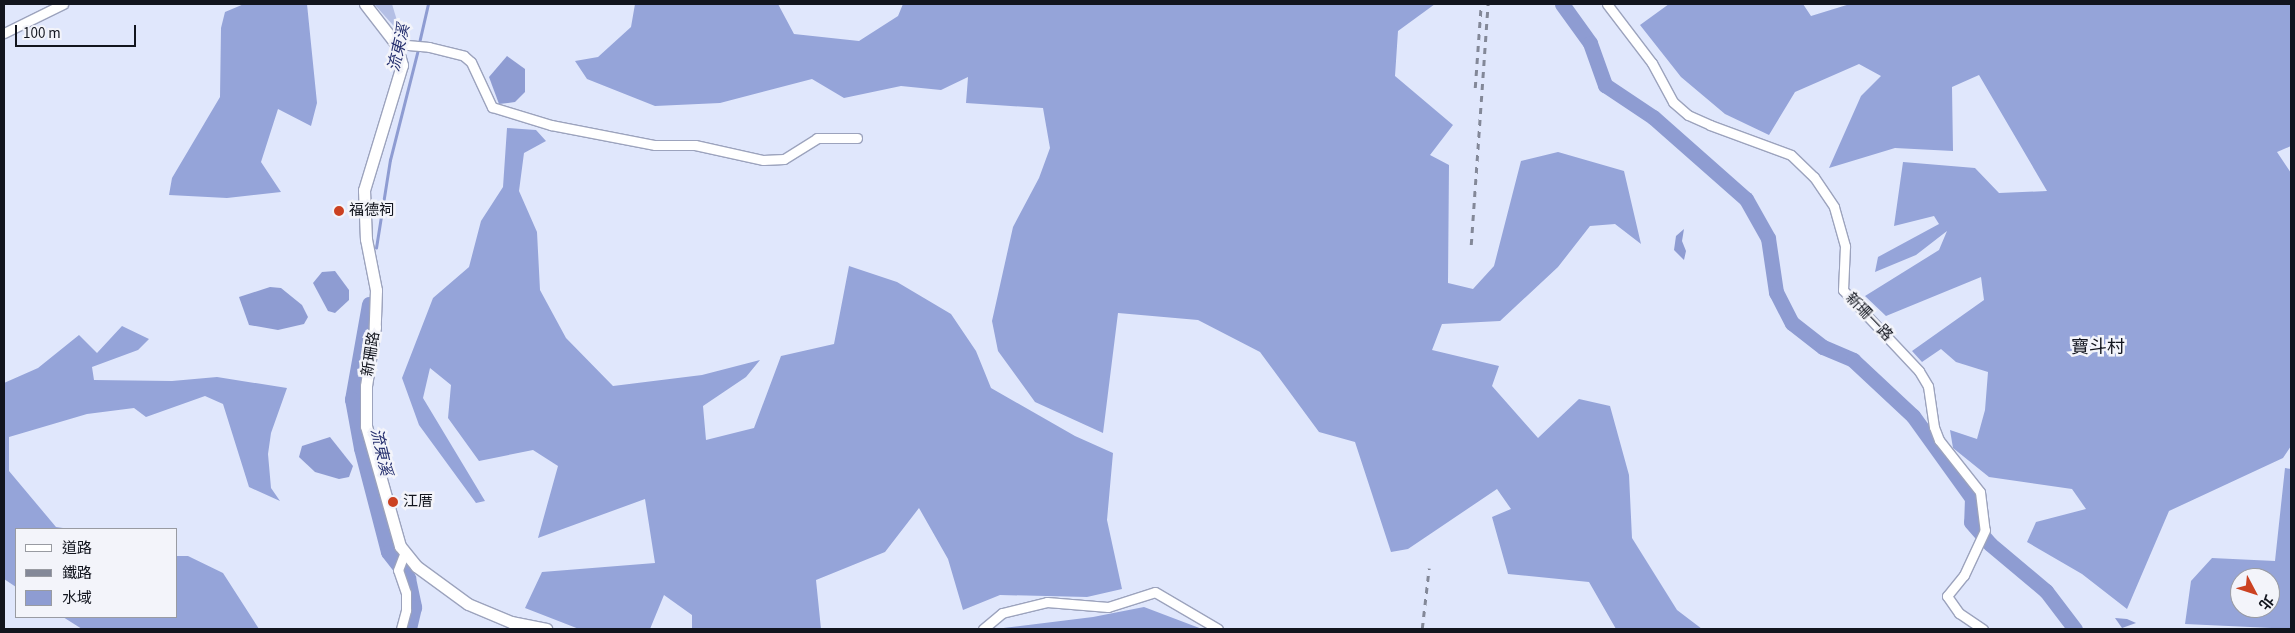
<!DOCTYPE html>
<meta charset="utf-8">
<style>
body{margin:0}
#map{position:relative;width:2295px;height:633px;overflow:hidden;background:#e0e7fc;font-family:"Source Sans 3","Noto Sans TC",sans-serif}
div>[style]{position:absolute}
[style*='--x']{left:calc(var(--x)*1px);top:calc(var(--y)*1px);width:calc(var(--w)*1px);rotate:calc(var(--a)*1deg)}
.green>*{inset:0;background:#b4bfe5}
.forest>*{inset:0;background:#95a4d9}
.water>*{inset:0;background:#8e9cd2}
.stream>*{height:2.5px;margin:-1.25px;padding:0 1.25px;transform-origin:1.25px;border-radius:1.25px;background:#8e9cd2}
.river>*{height:15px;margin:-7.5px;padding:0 7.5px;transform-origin:7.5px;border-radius:7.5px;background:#8e9cd2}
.roads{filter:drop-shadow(1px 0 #9ca3bd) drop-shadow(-1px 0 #9ca3bd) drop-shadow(0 1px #9ca3bd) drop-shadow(0 -1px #9ca3bd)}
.minor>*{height:9px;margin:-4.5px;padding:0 4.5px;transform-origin:4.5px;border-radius:4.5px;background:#fff}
.tertiary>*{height:11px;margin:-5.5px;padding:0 5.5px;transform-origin:5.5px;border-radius:5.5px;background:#fff}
.rail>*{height:2.5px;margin-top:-1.25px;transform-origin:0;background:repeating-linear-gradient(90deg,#838898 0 6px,transparent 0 12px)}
.dots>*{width:14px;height:14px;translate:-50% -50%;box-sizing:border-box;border:2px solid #f3f4fa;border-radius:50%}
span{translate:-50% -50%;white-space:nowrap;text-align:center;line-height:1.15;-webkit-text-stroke:5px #f3f4fa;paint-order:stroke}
.poi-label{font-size:15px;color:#12151e}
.left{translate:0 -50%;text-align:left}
.street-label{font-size:15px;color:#12151e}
.water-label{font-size:16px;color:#26306f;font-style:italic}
.quarter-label{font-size:18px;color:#12151e}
.frame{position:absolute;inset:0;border:5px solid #12151e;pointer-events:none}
.legend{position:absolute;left:15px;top:528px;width:162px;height:90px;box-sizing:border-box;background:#f3f4fa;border:1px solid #999ba2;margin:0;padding:6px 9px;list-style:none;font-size:15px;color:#12151e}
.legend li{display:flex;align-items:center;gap:10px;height:25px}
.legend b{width:25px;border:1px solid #999ba2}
.north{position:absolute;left:2230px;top:568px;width:50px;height:50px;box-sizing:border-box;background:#f3f4fa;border:1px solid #999ba2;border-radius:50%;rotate:130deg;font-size:14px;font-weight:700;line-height:20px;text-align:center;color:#12151e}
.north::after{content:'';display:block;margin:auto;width:18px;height:22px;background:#cb4121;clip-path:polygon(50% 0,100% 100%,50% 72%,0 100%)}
.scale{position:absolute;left:15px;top:25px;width:121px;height:22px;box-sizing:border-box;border:2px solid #12151e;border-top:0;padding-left:6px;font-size:15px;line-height:18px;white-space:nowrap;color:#12151e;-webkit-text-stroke:4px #f3f4fa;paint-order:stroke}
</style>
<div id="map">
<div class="green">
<i style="clip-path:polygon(374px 4px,392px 4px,401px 34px)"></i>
</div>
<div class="forest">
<i style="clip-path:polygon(244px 4px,307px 4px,317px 103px,311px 126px,278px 109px,261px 162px,281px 192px,227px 198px,169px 195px,172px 178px,220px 97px,221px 28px,225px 12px)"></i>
<i style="clip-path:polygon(635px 4px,778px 4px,794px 34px,859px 41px,898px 16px,903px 4px,1435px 4px,1398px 31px,1395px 76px,1453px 125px,1430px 155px,1449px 165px,1448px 283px,1473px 289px,1494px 266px,1521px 161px,1558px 152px,1624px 171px,1641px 244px,1615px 224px,1590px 226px,1558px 267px,1500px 321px,1442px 324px,1432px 350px,1499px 366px,1492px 386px,1538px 438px,1579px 399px,1610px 406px,1629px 475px,1632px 538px,1677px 610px,1702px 629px,1616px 629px,1589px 582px,1508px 574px,1492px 517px,1511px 509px,1497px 489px,1408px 549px,1391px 552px,1355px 442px,1319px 432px,1260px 352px,1198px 320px,1118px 313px,1103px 433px,1035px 402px,998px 351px,992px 321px,1013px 227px,1039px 178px,1050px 148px,1043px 108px,966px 103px,968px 77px,941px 90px,901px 86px,844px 98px,812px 79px,720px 103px,655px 106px,587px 79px,575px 61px,598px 57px,631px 27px)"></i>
<i style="clip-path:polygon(1669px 4px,1803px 4px,1811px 16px,1850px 4px,2291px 4px,2291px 146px,2277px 152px,2291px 173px,2291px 446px,2283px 458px,2169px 511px,2127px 609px,2082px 574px,2027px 542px,2036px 522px,2086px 509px,2072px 489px,1989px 477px,1953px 448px,1950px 430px,1977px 439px,1985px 410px,1988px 372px,1956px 362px,1941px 349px,1922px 362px,1912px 351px,1984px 300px,1981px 277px,1886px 316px,1865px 296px,1939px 250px,1947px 231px,1916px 255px,1875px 272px,1878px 257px,1939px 224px,1934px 216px,1894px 226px,1903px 162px,1975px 168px,1999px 193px,2047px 191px,1979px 75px,1952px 87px,1953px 151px,1895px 148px,1829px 168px,1861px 96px,1881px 76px,1859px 64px,1795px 92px,1769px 135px,1725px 114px,1681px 77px,1640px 25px)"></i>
<i style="clip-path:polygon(507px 128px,536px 130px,546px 141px,524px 153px,519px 191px,537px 232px,540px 290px,566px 338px,613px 386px,702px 375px,760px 360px,746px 377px,703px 406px,706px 440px,754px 428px,781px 356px,834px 344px,849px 266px,897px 282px,951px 314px,976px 351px,991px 388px,1075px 436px,1113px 453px,1107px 520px,1122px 589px,1087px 597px,1000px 595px,963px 610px,948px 559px,919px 508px,885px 552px,816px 580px,821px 629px,692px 629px,692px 615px,664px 595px,650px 629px,579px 629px,525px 608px,542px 572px,655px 563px,645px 499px,538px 538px,558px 466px,533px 450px,479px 461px,448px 418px,451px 385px,430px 368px,423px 398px,485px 501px,476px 503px,419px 425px,402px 378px,433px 298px,469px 267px,481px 221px,503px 187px)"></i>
<i style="clip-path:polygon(122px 326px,149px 339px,138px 350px,92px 367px,94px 380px,172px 381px,217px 377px,287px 388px,271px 433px,268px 454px,271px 488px,280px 501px,249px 487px,223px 404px,205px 396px,146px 417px,134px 408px,87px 414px,9px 437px,9px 471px,56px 527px,70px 529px,16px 529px,16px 587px,4px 579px,4px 383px,38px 368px,79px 335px,97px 353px)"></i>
<i style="clip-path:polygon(evenodd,2285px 468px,2291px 469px,2291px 629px,2185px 624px,2191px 581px,2212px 558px,2275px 561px,2285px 468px,2240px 578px,2270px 578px,2270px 608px,2240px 608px,2240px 578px)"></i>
<i style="clip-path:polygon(176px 556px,188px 556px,223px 573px,259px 629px,82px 629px,63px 617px,176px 617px)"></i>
<i style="clip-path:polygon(1144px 607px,1202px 629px,995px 629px,1093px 617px)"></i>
</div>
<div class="water">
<i style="clip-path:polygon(507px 56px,525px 69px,525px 92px,515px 102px,499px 104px,489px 77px)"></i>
<i style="clip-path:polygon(1684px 229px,1682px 241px,1686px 251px,1684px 260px,1674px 250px,1676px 236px)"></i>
<i style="clip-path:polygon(335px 271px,349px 290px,349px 300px,335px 313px,328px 311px,313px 283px,322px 272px)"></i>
<i style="clip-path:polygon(270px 287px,281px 288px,302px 305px,308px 317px,304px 324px,278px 330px,249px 325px,239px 297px)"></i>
<i style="clip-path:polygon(330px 437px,353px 466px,349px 477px,339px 479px,315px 472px,299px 457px,302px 446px)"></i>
<i style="clip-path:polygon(2115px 618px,2127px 619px,2136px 623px,2122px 628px)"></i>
</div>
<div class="stream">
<i style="--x:419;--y:43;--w:40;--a:-77"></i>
<i style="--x:376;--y:248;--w:89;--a:-81"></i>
<i style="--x:390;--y:160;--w:114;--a:-75.8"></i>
</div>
<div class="river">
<i style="--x:1562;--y:4;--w:48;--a:54.3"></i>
<i style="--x:1590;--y:43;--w:45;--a:70.3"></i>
<i style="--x:1605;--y:85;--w:58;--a:33.7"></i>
<i style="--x:1653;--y:117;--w:124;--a:41.4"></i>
<i style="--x:1746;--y:199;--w:45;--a:60.6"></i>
<i style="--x:1768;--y:238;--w:55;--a:81.6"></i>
<i style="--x:1776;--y:292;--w:35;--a:63"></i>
<i style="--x:1792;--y:323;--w:39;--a:38"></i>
<i style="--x:1823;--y:347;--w:33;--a:23"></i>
<i style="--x:1853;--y:360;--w:82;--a:43"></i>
<i style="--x:1913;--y:416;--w:101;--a:54.3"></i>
<i style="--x:1972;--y:498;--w:24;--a:92"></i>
<i style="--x:1971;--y:522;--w:29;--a:49"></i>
<i style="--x:1990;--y:544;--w:73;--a:40"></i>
<i style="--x:2046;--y:591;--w:48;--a:52.7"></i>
<i style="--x:369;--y:304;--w:97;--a:100.1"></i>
<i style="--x:352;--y:399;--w:50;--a:79.6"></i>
<i style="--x:361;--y:448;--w:107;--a:75.4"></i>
<i style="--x:388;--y:552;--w:33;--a:52"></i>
<i style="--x:408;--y:578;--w:30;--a:78"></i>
<i style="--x:414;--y:607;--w:23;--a:103"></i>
</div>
<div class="roads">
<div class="minor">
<i style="--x:1607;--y:4;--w:74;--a:52.7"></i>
<i style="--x:1652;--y:63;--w:44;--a:61.7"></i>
<i style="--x:1673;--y:102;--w:20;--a:41"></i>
<i style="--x:1688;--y:115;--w:24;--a:24"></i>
<i style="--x:1710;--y:125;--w:86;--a:20.3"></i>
<i style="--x:1791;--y:155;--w:32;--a:44"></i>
<i style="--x:1814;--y:177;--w:36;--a:56"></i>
<i style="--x:1834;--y:207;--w:41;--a:74.2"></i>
<i style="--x:1845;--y:246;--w:44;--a:92.6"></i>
<i style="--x:1843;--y:290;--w:111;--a:46.8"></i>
<i style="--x:1919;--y:371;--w:17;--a:59"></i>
<i style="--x:1928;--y:386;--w:41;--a:81.7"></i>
<i style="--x:1934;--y:427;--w:14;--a:69"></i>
<i style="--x:1939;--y:440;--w:66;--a:51.7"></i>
<i style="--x:1980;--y:492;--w:38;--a:83"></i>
<i style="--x:1985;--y:530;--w:50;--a:115"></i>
<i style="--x:1964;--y:575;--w:27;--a:129"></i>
<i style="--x:1947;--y:596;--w:21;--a:55"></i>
<i style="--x:1959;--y:613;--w:29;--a:34"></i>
<i style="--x:4;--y:33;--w:66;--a:-26.2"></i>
<i style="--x:396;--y:44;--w:33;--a:5"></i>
<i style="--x:429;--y:47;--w:36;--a:14"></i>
<i style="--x:464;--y:56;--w:9;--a:41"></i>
<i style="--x:471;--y:62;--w:50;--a:65"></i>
<i style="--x:492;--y:107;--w:62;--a:17"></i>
<i style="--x:551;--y:125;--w:106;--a:10.9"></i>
<i style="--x:655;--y:145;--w:40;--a:0"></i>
<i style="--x:695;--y:145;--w:70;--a:12.4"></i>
<i style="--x:763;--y:160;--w:21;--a:-3"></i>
<i style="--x:784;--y:159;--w:39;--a:-32"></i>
<i style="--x:817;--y:138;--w:40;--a:0"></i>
<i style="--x:401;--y:629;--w:20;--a:-75"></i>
<i style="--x:406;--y:610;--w:17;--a:-90"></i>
<i style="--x:406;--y:593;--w:24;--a:-109"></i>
<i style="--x:398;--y:570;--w:17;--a:-69"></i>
<i style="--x:983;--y:629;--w:25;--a:-40"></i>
<i style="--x:1002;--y:613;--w:46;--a:-13.7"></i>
<i style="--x:1047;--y:602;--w:61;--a:4.7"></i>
<i style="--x:1108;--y:607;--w:49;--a:-17.7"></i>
<i style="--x:1155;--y:592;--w:73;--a:30.4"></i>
</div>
<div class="tertiary">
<i style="--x:365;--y:4;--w:51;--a:52.2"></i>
<i style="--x:396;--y:44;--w:22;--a:74"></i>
<i style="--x:402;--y:65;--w:131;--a:106.9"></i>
<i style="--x:364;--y:190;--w:49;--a:87.7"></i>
<i style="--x:366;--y:239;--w:52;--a:78.9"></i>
<i style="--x:376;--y:290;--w:37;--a:92"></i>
<i style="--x:375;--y:327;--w:60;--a:98.7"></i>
<i style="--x:366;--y:386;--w:40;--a:90"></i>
<i style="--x:366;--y:426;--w:125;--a:74.2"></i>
<i style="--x:400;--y:546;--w:26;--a:51"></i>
<i style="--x:416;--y:566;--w:64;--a:36.2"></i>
<i style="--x:468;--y:604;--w:47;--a:22.7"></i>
<i style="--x:511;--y:622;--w:36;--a:11"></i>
</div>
</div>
<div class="rail">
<i style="--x:1475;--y:88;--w:84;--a:-85.9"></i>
<i style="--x:1471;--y:245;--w:242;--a:-86"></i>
<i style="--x:1422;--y:629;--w:61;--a:-83.5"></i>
</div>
<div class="dots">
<i style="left:339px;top:211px;background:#cb4121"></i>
<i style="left:393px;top:502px;background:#cb4121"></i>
</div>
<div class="poi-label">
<span class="left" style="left:349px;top:211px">福德祠</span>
<span class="left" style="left:403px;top:502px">江厝</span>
</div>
<div class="street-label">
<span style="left:1869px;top:317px;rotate:46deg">新珊一路</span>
<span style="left:371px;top:354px;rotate:-81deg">新珊路</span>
</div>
<div class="water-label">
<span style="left:399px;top:48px;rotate:-77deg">流東溪</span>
<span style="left:381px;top:452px;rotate:77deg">流東溪</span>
</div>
<div class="quarter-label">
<span style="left:2098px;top:348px">寶斗村</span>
</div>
<div class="frame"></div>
<ul class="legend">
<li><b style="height:6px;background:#fff"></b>道路</li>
<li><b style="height:6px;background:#838898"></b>鐵路</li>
<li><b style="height:14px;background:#8e9cd2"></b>水域</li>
</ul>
<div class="north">北</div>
<div class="scale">100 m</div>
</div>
